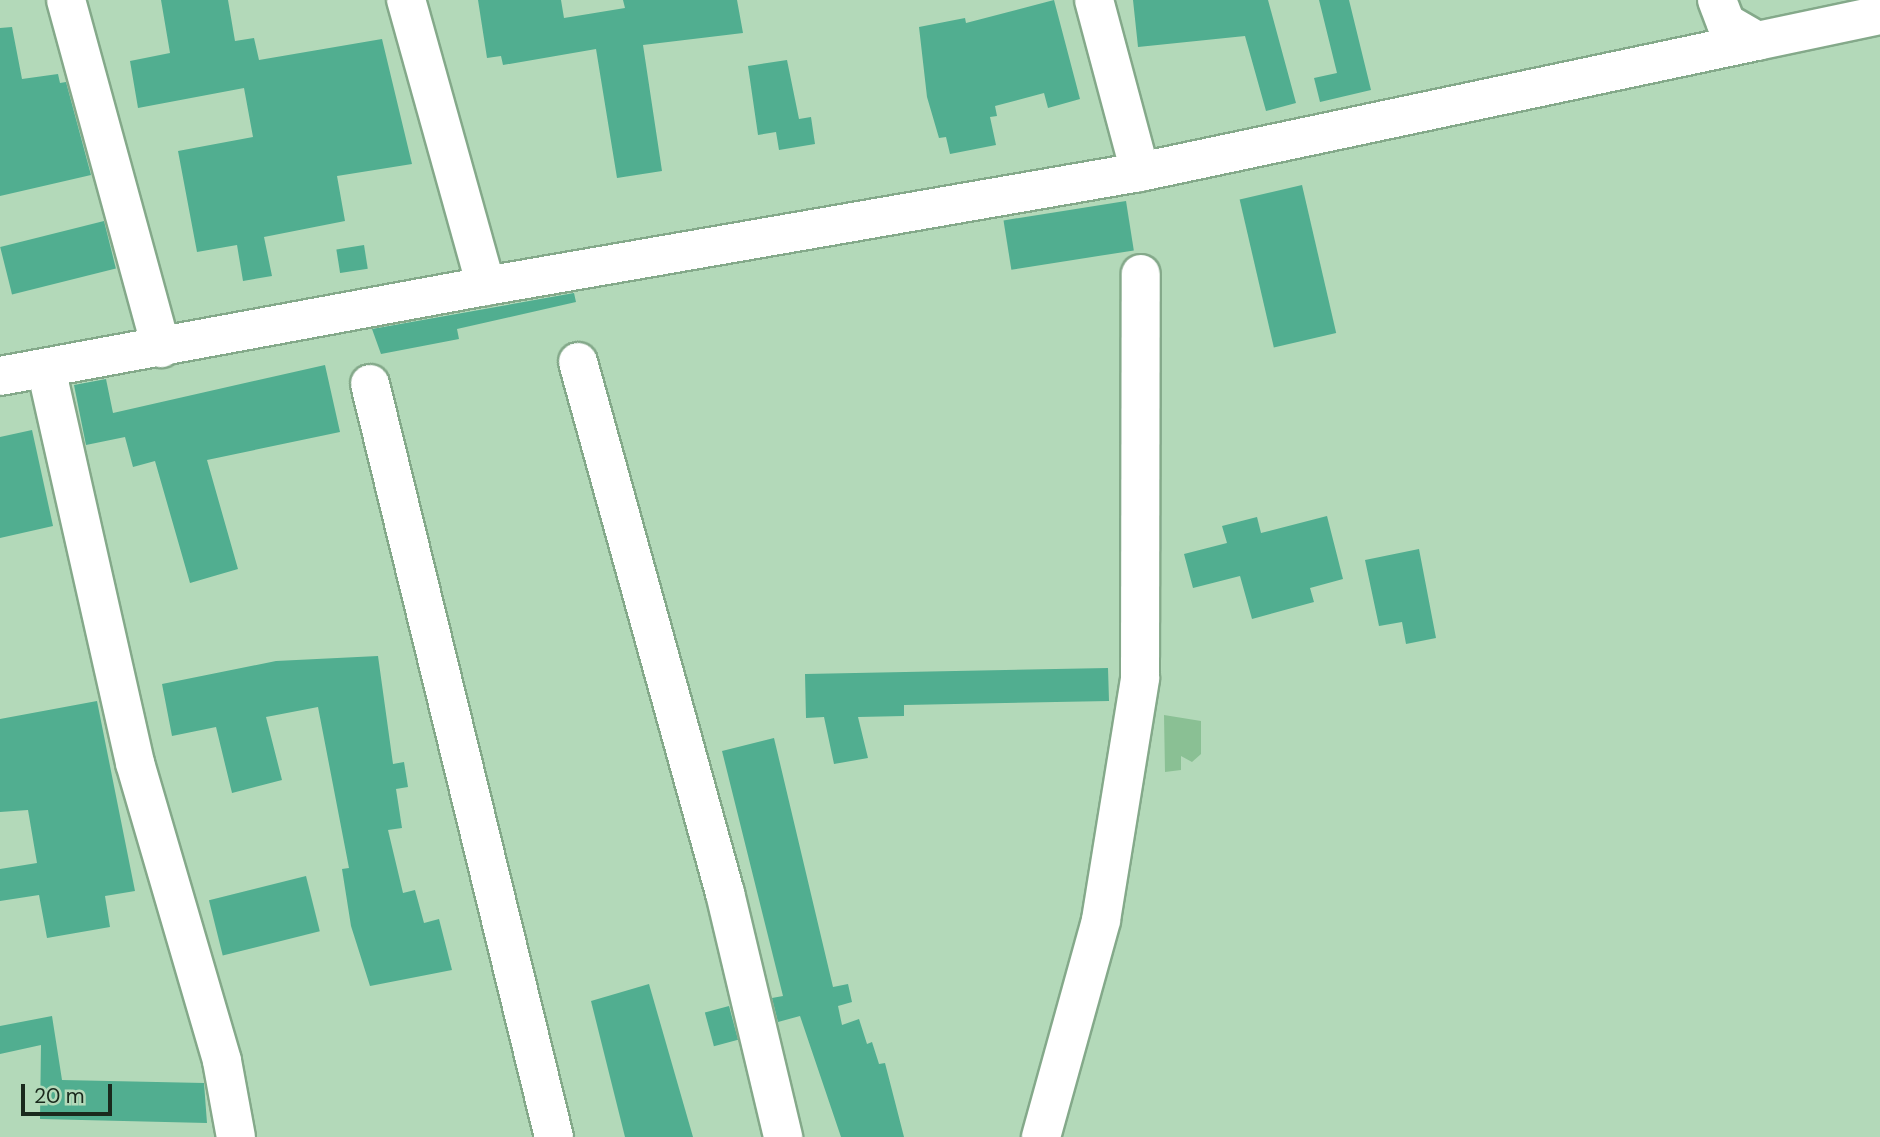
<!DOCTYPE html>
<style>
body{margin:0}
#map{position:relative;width:1880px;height:1137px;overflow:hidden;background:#b3d9b9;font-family:"DM Sans",sans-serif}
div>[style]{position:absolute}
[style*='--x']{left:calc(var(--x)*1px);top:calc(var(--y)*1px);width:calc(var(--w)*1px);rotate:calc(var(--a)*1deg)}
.green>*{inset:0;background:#8ac094}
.building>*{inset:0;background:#51ae90;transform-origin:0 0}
.roads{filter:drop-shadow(2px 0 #84a98a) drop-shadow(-2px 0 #84a98a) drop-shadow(0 2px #84a98a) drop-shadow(0 -2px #84a98a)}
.minor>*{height:38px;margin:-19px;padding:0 19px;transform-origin:19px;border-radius:19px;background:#fff}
span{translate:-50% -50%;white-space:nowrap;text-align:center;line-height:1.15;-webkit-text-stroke:6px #b3d9b9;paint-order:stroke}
.scale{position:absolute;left:21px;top:1084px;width:91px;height:32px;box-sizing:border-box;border:4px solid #1a291d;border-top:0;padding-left:9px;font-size:21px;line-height:24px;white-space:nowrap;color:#1a291d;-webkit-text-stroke:5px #b3d9b9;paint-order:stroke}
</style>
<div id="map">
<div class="green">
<i style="clip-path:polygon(1164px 715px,1201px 721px,1201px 754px,1192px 762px,1181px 756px,1181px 770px,1165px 772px)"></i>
</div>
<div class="building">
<i style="clip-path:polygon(161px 0,228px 0,235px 41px,254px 38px,259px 60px,382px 39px,412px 164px,337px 176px,345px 221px,264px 237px,272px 276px,243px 281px,237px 245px,197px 252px,178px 151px,253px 137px,244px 88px,138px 108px,130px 61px,170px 53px)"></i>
<i style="clip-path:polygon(478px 0,561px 0,564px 18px,625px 8px,623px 0,737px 0,743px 33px,643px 45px,662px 171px,617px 178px,596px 49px,503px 65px,501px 56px,487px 58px)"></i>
<i style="clip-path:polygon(1054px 0,1080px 99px,1048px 108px,1044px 93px,995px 106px,997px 116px,990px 117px,996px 145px,950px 154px,946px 137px,939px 138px,927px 97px,919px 27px,965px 18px,966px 23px)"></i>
<i style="clip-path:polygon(1133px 0,1268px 0,1296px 103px,1266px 111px,1245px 36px,1138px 47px)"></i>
<i style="clip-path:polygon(1319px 0,1349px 0,1371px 90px,1320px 102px,1314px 78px,1337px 73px)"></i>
<i style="clip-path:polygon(12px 27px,22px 79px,58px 74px,60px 83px,66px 82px,91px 175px,0 196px,0 28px)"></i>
<i style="clip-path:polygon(787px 60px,799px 119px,811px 117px,815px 144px,779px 150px,776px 132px,758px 135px,748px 66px)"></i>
<i style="left:1302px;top:185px;width:152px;height:64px;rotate:77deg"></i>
<i style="left:1126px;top:201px;width:50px;height:124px;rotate:81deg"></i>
<i style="left:104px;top:221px;width:49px;height:107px;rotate:76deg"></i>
<i style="left:364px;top:245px;width:24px;height:28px;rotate:81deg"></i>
<i style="clip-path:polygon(574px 293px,576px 302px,457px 329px,459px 339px,381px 354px,372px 329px)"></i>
<i style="clip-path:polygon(325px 365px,340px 432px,207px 460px,238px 569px,190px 583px,155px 461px,133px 467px,125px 437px,86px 445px,74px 385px,106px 379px,113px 413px)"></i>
<i style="clip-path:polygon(32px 430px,53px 526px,0 538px,0 437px)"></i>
<i style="clip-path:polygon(1327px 516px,1343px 579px,1310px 588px,1314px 602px,1252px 619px,1240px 576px,1193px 588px,1184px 554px,1227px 543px,1222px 526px,1257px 517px,1261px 533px)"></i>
<i style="clip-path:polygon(1419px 549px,1436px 638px,1406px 644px,1402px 622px,1379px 626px,1365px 560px)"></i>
<i style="clip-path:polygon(378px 656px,393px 764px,404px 762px,408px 787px,396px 789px,402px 828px,388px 830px,403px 893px,415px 890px,424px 923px,439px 919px,452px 970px,370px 986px,351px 926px,342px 869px,349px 868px,318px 707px,266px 717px,282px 780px,232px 793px,216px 727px,172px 736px,162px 684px,276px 661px)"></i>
<i style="clip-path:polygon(1108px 668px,1109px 701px,904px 705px,904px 716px,858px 717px,868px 758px,834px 764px,824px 717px,806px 718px,805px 674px)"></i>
<i style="clip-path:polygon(97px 701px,135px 891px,105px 896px,110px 927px,47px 938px,39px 895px,0 901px,0 869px,37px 863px,28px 810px,0 812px,0 719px)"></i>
<i style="clip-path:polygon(774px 738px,833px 987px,848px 984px,852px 1002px,838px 1006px,842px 1025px,859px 1019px,867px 1044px,872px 1042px,879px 1064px,885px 1063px,904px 1137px,841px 1137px,800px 1016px,778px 1022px,772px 998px,783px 996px,722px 751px)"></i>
<i style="left:306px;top:876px;width:57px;height:100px;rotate:76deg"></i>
<i style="clip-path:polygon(649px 984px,693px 1137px,625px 1137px,591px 1001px)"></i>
<i style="left:729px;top:1006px;width:35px;height:25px;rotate:75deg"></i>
<i style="clip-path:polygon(52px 1016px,62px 1080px,204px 1083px,207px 1123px,40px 1119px,41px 1045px,0 1054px,0 1026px)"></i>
</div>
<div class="roads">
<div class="minor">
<i style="--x:66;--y:0;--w:361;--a:74.7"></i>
<i style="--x:1094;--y:0;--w:178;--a:75"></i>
<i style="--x:1717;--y:0;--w:25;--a:69"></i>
<i style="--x:1726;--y:23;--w:36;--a:30"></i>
<i style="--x:1757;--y:41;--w:126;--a:-11.9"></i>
<i style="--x:486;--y:286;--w:664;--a:-9.89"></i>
<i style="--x:1140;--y:172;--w:631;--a:-11.99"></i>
<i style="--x:578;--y:362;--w:551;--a:74.53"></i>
<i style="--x:725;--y:893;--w:251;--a:76.6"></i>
<i style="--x:46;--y:368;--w:405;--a:77.3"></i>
<i style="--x:135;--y:763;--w:310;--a:73.7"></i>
<i style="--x:222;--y:1061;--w:77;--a:79.6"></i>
<i style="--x:0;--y:376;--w:494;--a:-10.5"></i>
<i style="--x:486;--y:286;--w:297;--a:-105.6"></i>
<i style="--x:370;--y:384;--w:775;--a:76.27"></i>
<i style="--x:1041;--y:1137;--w:225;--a:-74.5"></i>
<i style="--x:1101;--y:920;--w:245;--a:-80.8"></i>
<i style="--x:1140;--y:678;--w:404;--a:-89.9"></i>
</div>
</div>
<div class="scale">20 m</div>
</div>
